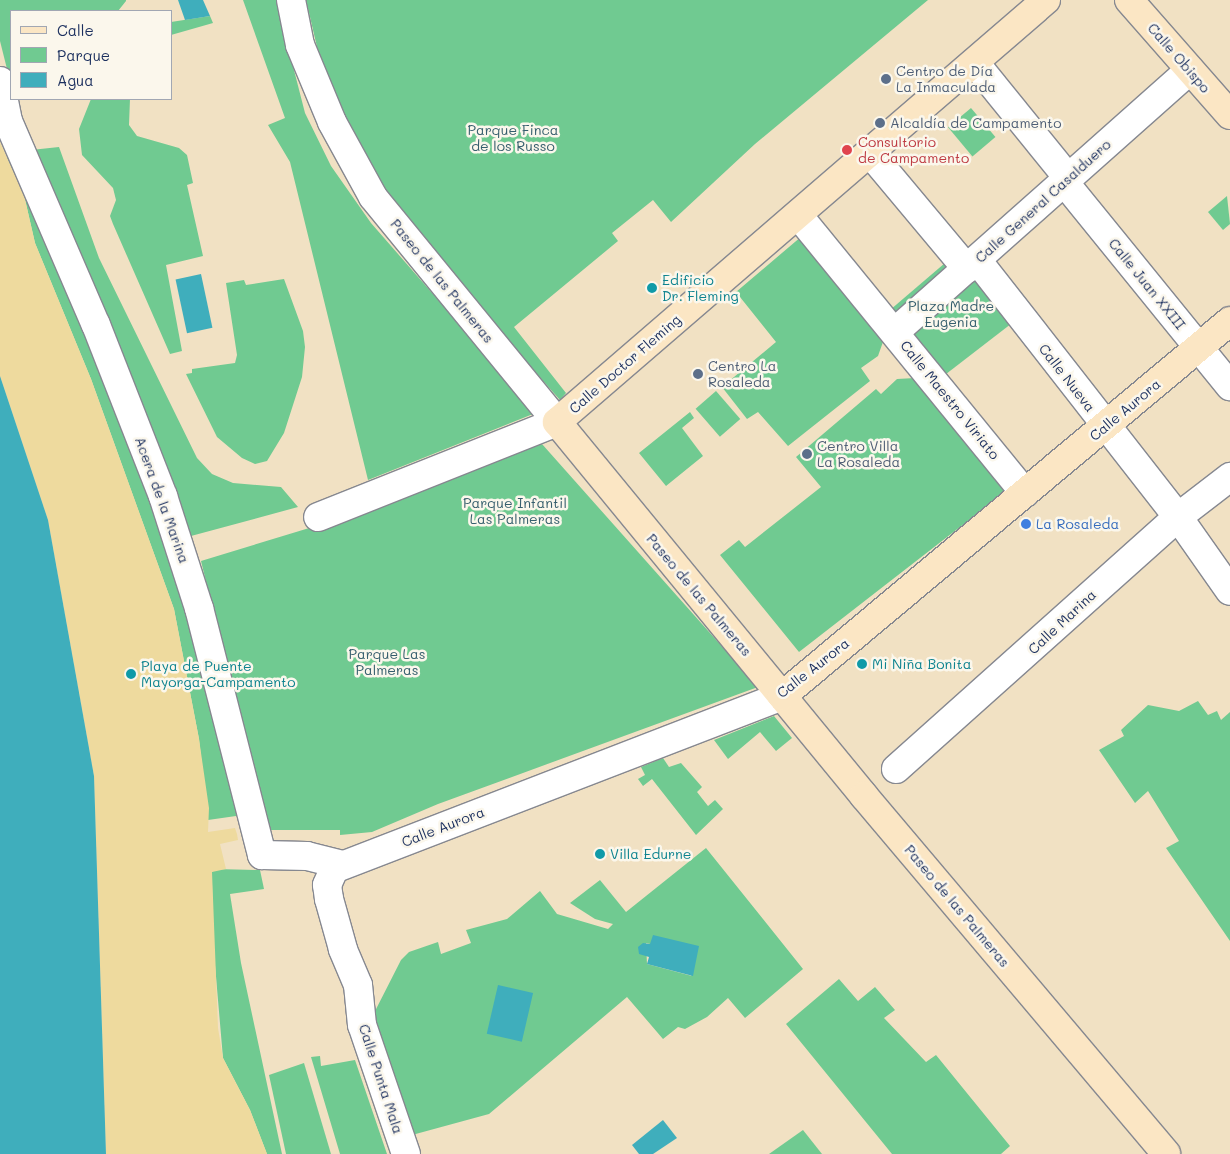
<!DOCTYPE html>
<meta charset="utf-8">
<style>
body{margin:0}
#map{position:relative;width:1230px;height:1154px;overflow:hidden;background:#f1e1c3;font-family:Mali,sans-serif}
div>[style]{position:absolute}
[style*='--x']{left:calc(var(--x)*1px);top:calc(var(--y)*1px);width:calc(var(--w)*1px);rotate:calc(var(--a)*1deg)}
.green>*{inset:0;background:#70ca91;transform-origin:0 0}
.sand>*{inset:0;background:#eeda9e}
.water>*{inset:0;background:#3faebc;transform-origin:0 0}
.roads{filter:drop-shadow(1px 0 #868890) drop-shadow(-1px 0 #868890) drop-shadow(0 1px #868890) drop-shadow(0 -1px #868890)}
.street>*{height:28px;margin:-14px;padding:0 14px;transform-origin:14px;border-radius:14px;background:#fff}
.secondary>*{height:28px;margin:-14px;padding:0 14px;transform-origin:14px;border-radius:14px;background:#fbe6c4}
.dots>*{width:14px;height:14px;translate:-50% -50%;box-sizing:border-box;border:2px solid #fbf7ec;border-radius:50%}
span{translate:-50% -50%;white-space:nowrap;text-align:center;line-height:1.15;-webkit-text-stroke:5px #fbf7ec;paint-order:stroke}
.street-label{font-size:14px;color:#1b2f5e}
.service-label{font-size:14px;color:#4e5e75}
.left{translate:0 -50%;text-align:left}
.park-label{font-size:14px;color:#355e6d}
.health-label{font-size:14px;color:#be3a42}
.culture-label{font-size:14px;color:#0d838f}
.shop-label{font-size:14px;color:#366cbe}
.legend{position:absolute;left:10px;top:10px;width:162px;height:90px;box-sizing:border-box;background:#fbf7ec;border:1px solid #a1a7b3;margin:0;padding:6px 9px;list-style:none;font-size:15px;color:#1b2f5e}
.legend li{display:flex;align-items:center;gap:10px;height:25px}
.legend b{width:25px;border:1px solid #a1a7b3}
</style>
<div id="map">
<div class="green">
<i style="clip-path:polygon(0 0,126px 0,126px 1px,118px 11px,11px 11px,11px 85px,0 41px)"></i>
<i style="clip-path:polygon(243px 0,276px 0,305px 113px,331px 166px,371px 223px,528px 403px,533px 414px,368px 480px,290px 162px,268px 125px,285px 118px)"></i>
<i style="clip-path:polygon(306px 0,928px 0,755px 144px,671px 222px,653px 200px,612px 233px,618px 241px,514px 327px,566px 393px,560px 400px,413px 234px,379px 188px,321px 64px)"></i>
<i style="clip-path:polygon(210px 16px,213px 23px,171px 35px,171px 22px)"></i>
<i style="clip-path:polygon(91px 99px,130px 99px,129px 125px,137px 136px,179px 148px,187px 155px,193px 183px,187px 185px,203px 256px,166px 265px,182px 351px,170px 354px,113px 224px,110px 216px,116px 200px,113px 188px,82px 155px,79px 129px)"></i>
<i style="left:971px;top:108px;width:38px;height:30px;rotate:50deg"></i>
<i style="clip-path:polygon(59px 147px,99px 258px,197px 458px,212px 474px,233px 483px,281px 487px,298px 507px,191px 536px,91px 285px,31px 150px)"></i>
<i style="clip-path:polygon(12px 156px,56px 255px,178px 561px,243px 815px,208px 820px,199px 739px,174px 609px,91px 379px,35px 243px,24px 195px,7px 158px)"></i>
<i style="clip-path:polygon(1227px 196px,1230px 224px,1223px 230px,1208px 212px)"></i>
<i style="clip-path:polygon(802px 236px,884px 339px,878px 356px,861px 368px,870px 381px,788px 446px,758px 412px,747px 419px,722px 387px,776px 342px,736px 292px)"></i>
<i style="clip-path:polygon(952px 257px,1020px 317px,937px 381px,883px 316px)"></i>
<i style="clip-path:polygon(284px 279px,303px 331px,305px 347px,302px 377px,284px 433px,267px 461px,255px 464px,242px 458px,217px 437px,186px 374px,192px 373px,192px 369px,235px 363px,237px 355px,226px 283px,244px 280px,246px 285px)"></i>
<i style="clip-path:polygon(915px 378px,1005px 492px,799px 652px,720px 555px,739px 540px,745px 547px,821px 487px,796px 457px,876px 389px,881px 394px,897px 379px)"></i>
<i style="left:716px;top:391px;width:37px;height:27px;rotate:49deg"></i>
<i style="clip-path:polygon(690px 412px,694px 418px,682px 428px,703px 456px,666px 486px,639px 453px)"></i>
<i style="clip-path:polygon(542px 444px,758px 687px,438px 804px,372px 832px,340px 835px,340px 830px,267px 830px,201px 561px,362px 512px)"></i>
<i style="clip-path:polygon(1198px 701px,1208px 715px,1217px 711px,1221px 720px,1230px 712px,1230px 941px,1166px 848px,1179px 841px,1148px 791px,1135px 803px,1099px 750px,1124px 736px,1121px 730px,1148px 705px,1179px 711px)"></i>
<i style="clip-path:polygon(774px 716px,792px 738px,776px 751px,760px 732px,728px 759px,714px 740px)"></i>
<i style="clip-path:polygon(663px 758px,669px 767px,681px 763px,702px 787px,697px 792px,708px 806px,715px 800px,723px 809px,696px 835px,652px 779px,643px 786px,638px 779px,645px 775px,641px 767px)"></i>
<i style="clip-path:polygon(evenodd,706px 848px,803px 969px,745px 1018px,728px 998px,707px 1017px,685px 1029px,678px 1027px,663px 1039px,627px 997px,489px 1114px,412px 1135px,371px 1019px,401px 960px,409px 952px,438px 942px,441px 954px,471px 943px,466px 930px,507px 919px,540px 891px,557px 914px,608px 929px,613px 924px,595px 919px,570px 903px,600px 880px,626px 912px,706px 848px,646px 943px,650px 944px,692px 976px,647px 964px,646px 943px)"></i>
<i style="clip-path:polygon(215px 869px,260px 870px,264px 889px,230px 894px,241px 963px,282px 1154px,267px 1154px,250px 1110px,223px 1058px,213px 942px,212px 883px,212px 872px)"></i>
<i style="clip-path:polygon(839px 979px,858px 1001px,875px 987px,895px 1010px,884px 1018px,926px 1062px,936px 1055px,1010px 1146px,1001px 1154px,892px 1154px,786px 1024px)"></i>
<i style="clip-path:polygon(320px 1056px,321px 1066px,355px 1060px,387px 1154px,340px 1154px,311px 1057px)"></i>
<i style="clip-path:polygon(304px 1063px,331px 1154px,286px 1154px,269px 1075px)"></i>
<i style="clip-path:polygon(803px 1130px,822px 1154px,769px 1154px)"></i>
</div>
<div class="sand">
<i style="clip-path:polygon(0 142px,24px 195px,35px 243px,91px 379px,174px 609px,199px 739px,209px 808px,208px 832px,235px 828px,237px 834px,238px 840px,220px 844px,226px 869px,212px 872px,218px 1028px,223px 1058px,250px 1110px,267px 1154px,106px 1154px,94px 776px,48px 520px,0 376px)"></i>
</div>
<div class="water">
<i style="clip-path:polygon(178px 0,203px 0,210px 16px,185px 20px)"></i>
<i style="left:201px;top:274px;width:55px;height:26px;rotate:78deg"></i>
<i style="clip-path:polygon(0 376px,48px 520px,94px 776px,106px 1154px,0 1154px)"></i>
<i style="clip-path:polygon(653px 935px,699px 946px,693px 976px,647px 964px,649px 957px,639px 954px,638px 947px,643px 943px,650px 944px)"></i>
<i style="left:498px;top:985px;width:36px;height:50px;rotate:13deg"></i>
<i style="clip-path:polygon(663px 1120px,677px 1138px,653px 1154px,639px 1154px,632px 1145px)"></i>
</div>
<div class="roads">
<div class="street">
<i style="--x:291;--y:0;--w:46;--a:78.7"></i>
<i style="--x:300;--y:45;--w:83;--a:67.4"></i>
<i style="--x:332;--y:122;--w:85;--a:61.3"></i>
<i style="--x:373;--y:197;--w:291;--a:50.7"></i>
<i style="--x:557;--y:422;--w:257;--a:158.3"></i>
<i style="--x:975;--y:63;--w:149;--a:51"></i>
<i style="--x:0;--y:81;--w:41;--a:78.7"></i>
<i style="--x:8;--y:121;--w:222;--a:66.7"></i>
<i style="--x:96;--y:325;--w:184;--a:68.6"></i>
<i style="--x:163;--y:496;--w:118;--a:72.2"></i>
<i style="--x:199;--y:608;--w:255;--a:75.7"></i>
<i style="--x:262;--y:855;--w:45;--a:1.3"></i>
<i style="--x:307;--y:856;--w:36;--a:14"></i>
<i style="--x:870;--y:153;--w:151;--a:50.1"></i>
<i style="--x:1065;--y:183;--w:262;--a:50.9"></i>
<i style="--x:798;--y:215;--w:359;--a:50.8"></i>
<i style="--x:977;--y:260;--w:326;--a:52"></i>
<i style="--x:1178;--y:517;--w:90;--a:54.9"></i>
<i style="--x:896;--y:331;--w:393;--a:-41.6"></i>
<i style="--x:896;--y:769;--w:378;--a:-41.8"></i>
<i style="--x:1178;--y:517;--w:66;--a:-37.6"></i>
<i style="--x:406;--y:1154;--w:136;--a:-108.8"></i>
<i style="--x:362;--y:1025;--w:40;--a:-95.7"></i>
<i style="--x:358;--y:985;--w:39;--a:-113"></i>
<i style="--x:343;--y:949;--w:52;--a:-105.6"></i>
<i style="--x:329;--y:899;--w:14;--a:-98"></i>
<i style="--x:327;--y:885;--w:17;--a:-66"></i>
<i style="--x:334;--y:869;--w:480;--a:-21.1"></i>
</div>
<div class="secondary">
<i style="--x:1046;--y:0;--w:646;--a:139.21"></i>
<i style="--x:557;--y:422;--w:484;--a:50.6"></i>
<i style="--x:864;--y:796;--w:468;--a:49.8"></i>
<i style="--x:1129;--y:0;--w:153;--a:48.7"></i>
<i style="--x:782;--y:696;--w:584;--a:-39.93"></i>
</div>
</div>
<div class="dots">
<i style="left:886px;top:79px;background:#5c6f8a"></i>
<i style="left:880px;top:123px;background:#5c6f8a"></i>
<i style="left:847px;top:150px;background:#e0444e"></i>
<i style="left:652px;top:288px;background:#0f9aa8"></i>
<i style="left:698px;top:374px;background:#5c6f8a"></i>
<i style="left:807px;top:454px;background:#5c6f8a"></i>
<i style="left:1026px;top:524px;background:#3f7fe0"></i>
<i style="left:862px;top:664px;background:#0f9aa8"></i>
<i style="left:131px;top:674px;background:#0f9aa8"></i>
<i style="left:600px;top:854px;background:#0f9aa8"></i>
</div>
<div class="street-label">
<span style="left:1179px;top:58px;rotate:49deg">Calle Obispo</span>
<span style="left:1043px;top:201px;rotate:-42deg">Calle General Casalduero</span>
<span style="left:442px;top:281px;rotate:51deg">Paseo de las Palmeras</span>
<span style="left:1147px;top:284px;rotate:51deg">Calle Juan XXIII</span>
<span style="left:625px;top:364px;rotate:-41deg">Calle Doctor Fleming</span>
<span style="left:1067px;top:378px;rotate:52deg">Calle Nueva</span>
<span style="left:950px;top:400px;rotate:51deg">Calle Maestro Viriato</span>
<span style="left:1125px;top:410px;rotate:-40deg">Calle Aurora</span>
<span style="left:162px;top:500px;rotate:70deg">Acera de la Marina</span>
<span style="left:699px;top:595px;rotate:50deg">Paseo de las Palmeras</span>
<span style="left:1062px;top:622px;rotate:-43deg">Calle Marina</span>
<span style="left:813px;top:668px;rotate:-38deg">Calle Aurora</span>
<span style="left:443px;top:827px;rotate:-21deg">Calle Aurora</span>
<span style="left:957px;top:906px;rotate:50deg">Paseo de las Palmeras</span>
<span style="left:381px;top:1079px;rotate:72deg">Calle Punta Mala</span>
</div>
<div class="service-label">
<span class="left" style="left:896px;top:79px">Centro de Día<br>La Inmaculada</span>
<span class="left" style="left:890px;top:123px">Alcaldía de Campamento</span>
<span class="left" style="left:708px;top:374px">Centro La<br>Rosaleda</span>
<span class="left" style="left:817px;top:454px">Centro Villa<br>La Rosaleda</span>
</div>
<div class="park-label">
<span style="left:513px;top:138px">Parque Finca<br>de los Russo</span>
<span style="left:951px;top:314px">Plaza Madre<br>Eugenia</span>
<span style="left:515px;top:511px">Parque Infantil<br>Las Palmeras</span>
<span style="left:387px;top:662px">Parque Las<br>Palmeras</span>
</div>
<div class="health-label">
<span class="left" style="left:858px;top:150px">Consultorio<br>de Campamento</span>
</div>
<div class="culture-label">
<span class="left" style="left:662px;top:288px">Edificio<br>Dr. Fleming</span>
<span class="left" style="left:872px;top:664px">Mi Niña Bonita</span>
<span class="left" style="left:141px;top:674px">Playa de Puente<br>Mayorga-Campamento</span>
<span class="left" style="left:610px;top:854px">Villa Edurne</span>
</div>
<div class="shop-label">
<span class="left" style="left:1036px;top:524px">La Rosaleda</span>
</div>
<ul class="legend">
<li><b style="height:6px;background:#fbe6c4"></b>Calle</li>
<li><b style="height:14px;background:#70ca91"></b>Parque</li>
<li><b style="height:14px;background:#3faebc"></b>Agua</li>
</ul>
</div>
